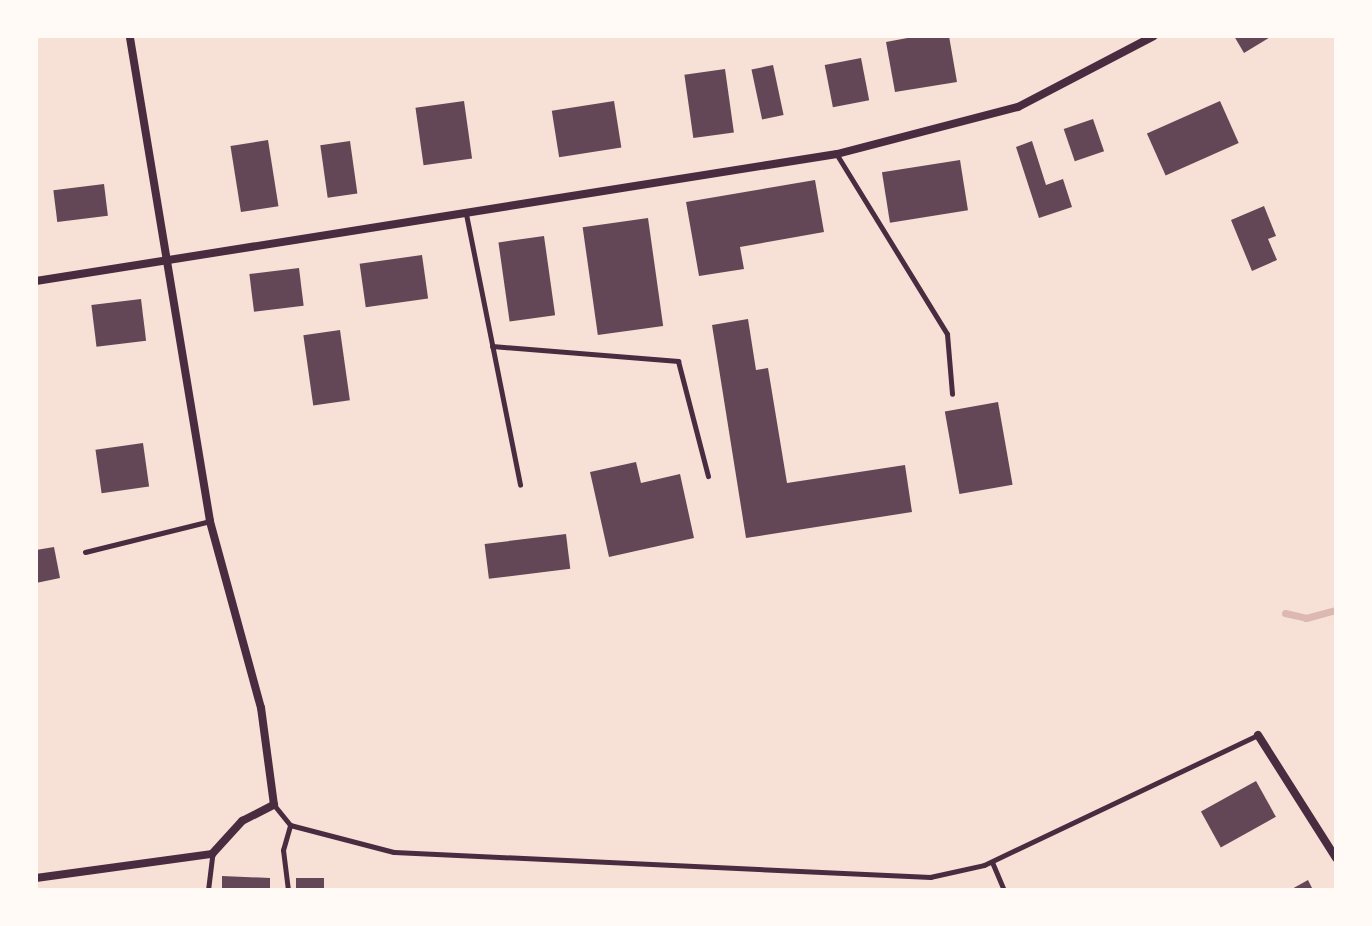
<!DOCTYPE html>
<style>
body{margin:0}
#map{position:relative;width:1372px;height:926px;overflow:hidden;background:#f7e1d7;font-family:"Work Sans",sans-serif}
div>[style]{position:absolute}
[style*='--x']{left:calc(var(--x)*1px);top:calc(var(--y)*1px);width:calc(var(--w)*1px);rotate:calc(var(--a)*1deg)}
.stream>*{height:7px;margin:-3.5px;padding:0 3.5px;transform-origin:3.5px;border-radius:3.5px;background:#dcb8b0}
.building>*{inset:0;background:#644757;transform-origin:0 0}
.service>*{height:5px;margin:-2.5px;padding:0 2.5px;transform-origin:2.5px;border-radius:2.5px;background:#4a2c40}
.minor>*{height:8px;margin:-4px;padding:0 4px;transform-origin:4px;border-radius:4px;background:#4a2c40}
span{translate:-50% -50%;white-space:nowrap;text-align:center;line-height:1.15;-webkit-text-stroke:8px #fffaf5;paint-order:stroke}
.frame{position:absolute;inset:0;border:38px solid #fffaf5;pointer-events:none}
</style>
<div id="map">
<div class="stream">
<i style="--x:1285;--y:613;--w:22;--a:13"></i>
<i style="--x:1306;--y:618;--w:31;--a:-15"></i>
</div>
<div class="building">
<i style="clip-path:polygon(918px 36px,949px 36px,957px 82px,895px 92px,886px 42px)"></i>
<i style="clip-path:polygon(1234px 36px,1272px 36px,1244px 53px)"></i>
<i style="left:861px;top:58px;width:43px;height:37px;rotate:79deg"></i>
<i style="left:773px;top:65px;width:51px;height:22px;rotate:78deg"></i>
<i style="left:725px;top:69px;width:64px;height:41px;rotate:82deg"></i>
<i style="left:464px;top:101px;width:58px;height:49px;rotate:82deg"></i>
<i style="left:614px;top:101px;width:47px;height:63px;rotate:81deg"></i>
<i style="left:1220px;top:101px;width:46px;height:80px;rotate:66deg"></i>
<i style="left:1093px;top:119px;width:34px;height:31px;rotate:71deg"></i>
<i style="left:268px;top:140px;width:67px;height:38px;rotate:81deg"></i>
<i style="left:350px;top:141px;width:53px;height:30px;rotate:82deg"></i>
<i style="clip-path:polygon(1032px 141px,1046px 185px,1063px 179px,1072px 207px,1039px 218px,1016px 147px)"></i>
<i style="left:960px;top:160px;width:51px;height:79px;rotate:81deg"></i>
<i style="clip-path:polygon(815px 180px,824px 232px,740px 247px,744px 269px,699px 276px,686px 202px)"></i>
<i style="left:104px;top:184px;width:32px;height:51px;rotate:83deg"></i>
<i style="clip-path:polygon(1264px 206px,1276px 236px,1268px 239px,1277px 260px,1252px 271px,1231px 220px)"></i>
<i style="left:648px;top:218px;width:109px;height:66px;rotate:82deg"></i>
<i style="left:544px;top:236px;width:80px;height:46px;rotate:82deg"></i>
<i style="left:422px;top:255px;width:44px;height:63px;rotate:82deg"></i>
<i style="left:299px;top:268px;width:38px;height:50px;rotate:83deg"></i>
<i style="left:141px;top:299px;width:42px;height:50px;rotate:83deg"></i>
<i style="clip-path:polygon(748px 319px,756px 370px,768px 368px,787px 483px,905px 465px,912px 512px,746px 538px,712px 325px)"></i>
<i style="left:340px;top:330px;width:71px;height:37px;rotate:82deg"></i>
<i style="left:998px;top:402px;width:84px;height:54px;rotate:80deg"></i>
<i style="left:143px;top:443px;width:44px;height:48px;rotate:82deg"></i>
<i style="clip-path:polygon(636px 462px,641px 483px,680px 474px,694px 538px,609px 557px,590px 472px)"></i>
<i style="left:566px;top:534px;width:35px;height:82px;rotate:83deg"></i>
<i style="clip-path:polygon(54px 547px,60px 578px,36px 583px,36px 550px)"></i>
<i style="left:1256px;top:781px;width:41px;height:63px;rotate:61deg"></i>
<i style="clip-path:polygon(222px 876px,270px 878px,270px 890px,222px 890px)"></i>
<i style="left:296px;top:878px;width:28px;height:12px"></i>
<i style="clip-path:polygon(1308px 880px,1313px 890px,1290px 890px)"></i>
</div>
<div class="service">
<i style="--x:837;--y:155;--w:210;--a:58.4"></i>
<i style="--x:947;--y:334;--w:60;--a:85.2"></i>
<i style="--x:466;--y:214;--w:276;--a:78.7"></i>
<i style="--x:492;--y:346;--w:187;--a:4.6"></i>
<i style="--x:678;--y:361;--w:119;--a:75.4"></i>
<i style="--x:85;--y:552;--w:129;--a:-13.9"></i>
<i style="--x:274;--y:805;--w:26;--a:51"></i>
<i style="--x:290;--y:825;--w:107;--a:14.6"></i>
<i style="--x:394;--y:852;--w:537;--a:2.67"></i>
<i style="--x:930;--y:877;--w:55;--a:-12.5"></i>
<i style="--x:984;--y:865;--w:303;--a:-25.4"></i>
<i style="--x:992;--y:862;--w:30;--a:67"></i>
<i style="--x:208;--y:890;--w:35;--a:-83"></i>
<i style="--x:288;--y:890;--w:40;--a:-97.1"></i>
<i style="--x:283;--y:850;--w:26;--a:-74"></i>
</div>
<div class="minor">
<i style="--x:36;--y:281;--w:811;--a:-9.01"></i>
<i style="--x:837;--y:154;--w:187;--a:-14.6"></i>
<i style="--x:1018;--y:107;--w:153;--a:-27.6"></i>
<i style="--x:1258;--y:735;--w:146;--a:57.6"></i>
<i style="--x:36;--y:878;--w:178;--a:-7.8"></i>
<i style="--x:212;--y:854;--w:45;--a:-47.7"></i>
<i style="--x:242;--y:821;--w:36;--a:-27"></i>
<i style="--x:274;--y:805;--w:98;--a:-97.6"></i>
<i style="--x:261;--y:708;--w:194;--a:-105.3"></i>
<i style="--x:210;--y:521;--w:492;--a:-99.4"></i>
</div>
<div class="frame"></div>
</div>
